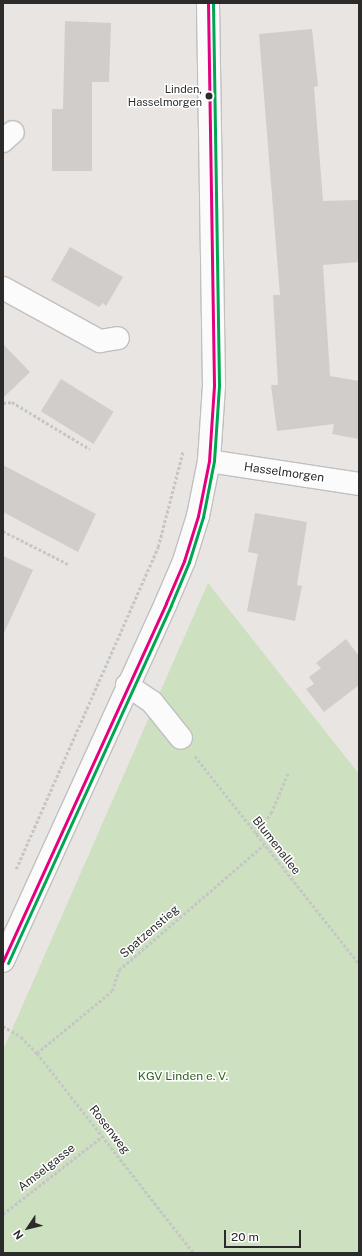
<!DOCTYPE html>
<style>
body{margin:0}
#map{position:relative;width:362px;height:1256px;overflow:hidden;background:#e8e5e2;font-family:"Public Sans",sans-serif}
div>[style]{position:absolute}
[style*='--x']{left:calc(var(--x)*1px);top:calc(var(--y)*1px);width:calc(var(--w)*1px);rotate:calc(var(--a)*1deg)}
.green>*{inset:0;background:#cde0bf}
.building>*{inset:0;background:#d0cdcb;transform-origin:0 0}
.path>*{height:2.5px;margin-top:-1.25px;transform-origin:0;background:repeating-linear-gradient(90deg,#c6c6c6 0 3px,transparent 0 5px)}
.roads{filter:drop-shadow(1px 0 #c1c0c0) drop-shadow(-1px 0 #c1c0c0) drop-shadow(0 1px #c1c0c0) drop-shadow(0 -1px #c1c0c0)}
.minor>*{height:22px;margin:-11px;padding:0 11px;transform-origin:11px;border-radius:11px;background:#fcfbfb}
.bus-1>*{height:3px;margin:-1.5px;padding:0 1.5px;transform-origin:1.5px;border-radius:1.5px;background:#e5007d}
.bus-2>*{height:3px;margin:-1.5px;padding:0 1.5px;transform-origin:1.5px;border-radius:1.5px;background:#00a651}
.dots>*{width:11px;height:11px;translate:-50% -50%;box-sizing:border-box;border:2px solid #fff;border-radius:50%}
span{translate:-50% -50%;white-space:nowrap;text-align:center;line-height:1.15;-webkit-text-stroke:3px #fff;paint-order:stroke}
.bus-label{font-size:11px;color:#2b2b2b}
.right{translate:-100% -50%;text-align:right}
.street-label{font-size:12px;color:#2b2b2b}
.park-label{font-size:12px;color:#316123}
.frame{position:absolute;inset:0;border:4px solid #2b2b2b;pointer-events:none}
.north{position:absolute;left:8px;top:1208px;width:40px;height:40px;-webkit-text-stroke:3px #fff;paint-order:stroke;rotate:235deg;font-size:11px;font-weight:700;line-height:16px;text-align:center;color:#2b2b2b}
.north::after{content:'';display:block;margin:auto;width:14px;height:18px;background:#2b2b2b;clip-path:polygon(50% 0,100% 100%,50% 72%,0 100%)}
.scale{position:absolute;left:224px;top:1230px;width:77px;height:18px;box-sizing:border-box;border:2px solid #2b2b2b;border-top:0;padding-left:5px;font-size:12px;line-height:14px;white-space:nowrap;color:#2b2b2b;-webkit-text-stroke:3px #fff;paint-order:stroke}
</style>
<div id="map">
<div class="green">
<i style="clip-path:polygon(208px 583px,359px 774px,359px 1253px,3px 1253px,3px 1050px)"></i>
</div>
<div class="building">
<i style="clip-path:polygon(65px 21px,111px 23px,109px 82px,92px 82px,92px 171px,52px 171px,52px 109px,63px 109px)"></i>
<i style="clip-path:polygon(312px 29px,318px 86px,314px 87px,323px 201px,359px 200px,359px 262px,323px 265px,330px 376px,359px 381px,359px 439px,332px 434px,334px 424px,277px 431px,271px 385px,278px 385px,273px 295px,280px 295px,259px 34px)"></i>
<i style="clip-path:polygon(70px 247px,123px 277px,106px 306px,103px 303px,99px 307px,51px 280px)"></i>
<i style="clip-path:polygon(3px 344px,30px 372px,3px 398px)"></i>
<i style="left:61px;top:379px;width:62px;height:38px;rotate:32deg"></i>
<i style="clip-path:polygon(3px 465px,96px 514px,78px 552px,3px 512px)"></i>
<i style="clip-path:polygon(255px 513px,307px 522px,297px 585px,302px 586px,295px 621px,247px 611px,258px 554px,248px 552px)"></i>
<i style="clip-path:polygon(3px 556px,33px 570px,3px 635px)"></i>
<i style="clip-path:polygon(346px 639px,359px 656px,359px 685px,324px 712px,306px 689px,314px 684px,309px 677px,321px 668px,316px 663px)"></i>
</div>
<div class="path">
<i style="--x:3;--y:403;--w:9;--a:-6"></i>
<i style="--x:12;--y:402;--w:91;--a:31.1"></i>
<i style="--x:3;--y:531;--w:73;--a:26.9"></i>
<i style="--x:195;--y:756;--w:265;--a:51.7"></i>
<i style="--x:256;--y:835;--w:27;--a:-56"></i>
<i style="--x:271;--y:813;--w:43;--a:-67"></i>
<i style="--x:16;--y:869;--w:352;--a:-66.2"></i>
<i style="--x:158;--y:547;--w:99;--a:-75.4"></i>
<i style="--x:3;--y:1026;--w:21;--a:31"></i>
<i style="--x:21;--y:1037;--w:23;--a:45"></i>
<i style="--x:37;--y:1053;--w:254;--a:51.9"></i>
<i style="--x:37;--y:1053;--w:97;--a:-39.6"></i>
<i style="--x:112;--y:991;--w:22;--a:-72"></i>
<i style="--x:119;--y:970;--w:191;--a:-40.8"></i>
<i style="--x:3;--y:1214;--w:127;--a:-38"></i>
</div>
<div class="roads">
<div class="minor">
<i style="--x:3;--y:141;--w:13;--a:-42"></i>
<i style="--x:3;--y:288;--w:111;--a:28.7"></i>
<i style="--x:100;--y:341;--w:18;--a:-9"></i>
<i style="--x:209;--y:461;--w:152;--a:8.7"></i>
<i style="--x:127;--y:685;--w:30;--a:34"></i>
<i style="--x:152;--y:702;--w:46;--a:51.1"></i>
<i style="--x:3;--y:961;--w:393;--a:-65.5"></i>
<i style="--x:166;--y:603;--w:46;--a:-66.8"></i>
<i style="--x:184;--y:561;--w:47;--a:-72.7"></i>
<i style="--x:198;--y:516;--w:56;--a:-78.7"></i>
<i style="--x:209;--y:461;--w:76;--a:-86.2"></i>
<i style="--x:214;--y:385;--w:382;--a:-90.9"></i>
</div>
</div>
<div class="bus-1">
<i style="--x:3;--y:961;--w:393;--a:-65.5"></i>
<i style="--x:166;--y:603;--w:46;--a:-66.8"></i>
<i style="--x:184;--y:561;--w:47;--a:-72.7"></i>
<i style="--x:198;--y:516;--w:56;--a:-78.7"></i>
<i style="--x:209;--y:461;--w:76;--a:-86.2"></i>
<i style="--x:214;--y:385;--w:382;--a:-90.9"></i>
</div>
<div class="bus-2">
<i style="--x:8;--y:963;--w:393;--a:-65.5"></i>
<i style="--x:171;--y:605;--w:47;--a:-67.3"></i>
<i style="--x:189;--y:562;--w:47;--a:-72.7"></i>
<i style="--x:203;--y:517;--w:57;--a:-78.9"></i>
<i style="--x:214;--y:461;--w:76;--a:-86.2"></i>
<i style="--x:219;--y:385;--w:382;--a:-90.9"></i>
</div>
<div class="dots">
<i style="left:209px;top:96px;background:#2b2b2b"></i>
</div>
<div class="bus-label">
<span class="right" style="left:202px;top:96px">Linden,<br>Hasselmorgen</span>
</div>
<div class="street-label">
<span style="left:284px;top:473px;rotate:8deg">Hasselmorgen</span>
<span style="left:276px;top:846px;rotate:52deg">Blumenallee</span>
<span style="left:150px;top:932px;rotate:-41deg">Spatzenstieg</span>
<span style="left:109px;top:1130px;rotate:52deg">Rosenweg</span>
<span style="left:47px;top:1168px;rotate:-38deg">Amselgasse</span>
</div>
<div class="park-label">
<span style="left:183px;top:1077px">KGV Linden e. V.</span>
</div>
<div class="frame"></div>
<div class="north">N</div>
<div class="scale">20 m</div>
</div>
